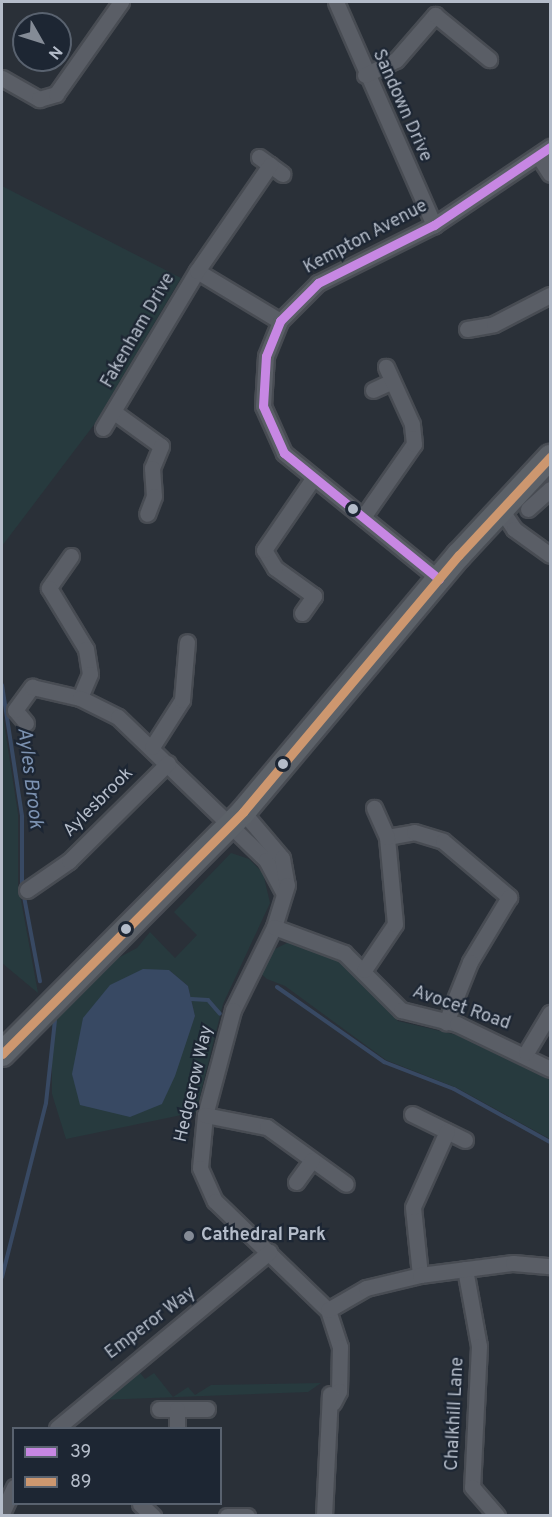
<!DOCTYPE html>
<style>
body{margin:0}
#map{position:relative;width:552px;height:1517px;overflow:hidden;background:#2a3038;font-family:Overpass,sans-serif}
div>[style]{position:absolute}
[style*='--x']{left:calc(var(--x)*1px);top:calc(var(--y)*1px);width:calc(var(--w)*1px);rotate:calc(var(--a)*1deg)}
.green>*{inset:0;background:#273a3e}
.water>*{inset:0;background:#384963}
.stream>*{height:4px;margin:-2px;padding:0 2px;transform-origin:2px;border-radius:2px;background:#384963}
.roads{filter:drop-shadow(2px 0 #484c53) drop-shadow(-2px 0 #484c53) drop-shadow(0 2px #484c53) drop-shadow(0 -2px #484c53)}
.street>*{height:15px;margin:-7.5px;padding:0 7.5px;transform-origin:7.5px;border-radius:7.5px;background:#5a5e66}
.primary>*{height:24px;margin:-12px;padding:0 12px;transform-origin:12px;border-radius:12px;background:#5c6168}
.bus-1>*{height:9px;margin:-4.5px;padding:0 4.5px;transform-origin:4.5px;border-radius:4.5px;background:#c787e3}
.bus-2>*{height:9px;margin:-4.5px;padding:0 4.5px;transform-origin:4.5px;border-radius:4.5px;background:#cd976f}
.dots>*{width:16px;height:16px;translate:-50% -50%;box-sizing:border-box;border:3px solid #1d2633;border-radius:50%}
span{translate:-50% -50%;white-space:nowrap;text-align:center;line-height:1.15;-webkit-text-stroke:4.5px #1d2633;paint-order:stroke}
.street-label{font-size:18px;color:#b4bcc9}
.poi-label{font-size:18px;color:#b4bcc9;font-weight:700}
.left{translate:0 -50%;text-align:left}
.water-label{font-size:20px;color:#7c92b1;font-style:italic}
.frame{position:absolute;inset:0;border:3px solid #b4bcc9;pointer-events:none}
.legend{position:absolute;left:12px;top:1427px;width:210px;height:78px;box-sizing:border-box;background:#1d2633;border:2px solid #59626f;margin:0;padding:8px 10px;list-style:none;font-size:18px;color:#b4bcc9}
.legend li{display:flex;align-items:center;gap:12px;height:30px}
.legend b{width:30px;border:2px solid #59626f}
.north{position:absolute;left:12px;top:12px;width:60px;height:60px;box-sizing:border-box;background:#1d2633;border:2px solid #59626f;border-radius:50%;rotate:129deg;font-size:16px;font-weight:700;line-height:24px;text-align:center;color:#b4bcc9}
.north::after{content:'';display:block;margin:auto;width:21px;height:27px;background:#848b96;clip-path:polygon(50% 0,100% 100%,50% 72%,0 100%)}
</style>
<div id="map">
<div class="green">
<i style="clip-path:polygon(2px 186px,181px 278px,96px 422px,2px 546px)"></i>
<i style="clip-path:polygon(2px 710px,18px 814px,18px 884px,38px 993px,2px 963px)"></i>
<i style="clip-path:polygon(evenodd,231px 853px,249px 859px,263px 873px,270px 903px,223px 1004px,196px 1112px,66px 1139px,52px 1094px,52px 1019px,97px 969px,137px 948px,150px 932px,175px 958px,197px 935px,174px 912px,231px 853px,169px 970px,188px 986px,195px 1016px,162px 1104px,169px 970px)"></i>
<i style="clip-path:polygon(289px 942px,341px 962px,398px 1021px,457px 1035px,550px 1080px,550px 1139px,457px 1088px,386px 1060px,285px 986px,267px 979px,260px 973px,273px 950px)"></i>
<i style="clip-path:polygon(137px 1369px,145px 1379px,154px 1373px,173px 1397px,188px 1387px,195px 1395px,211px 1385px,321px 1383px,308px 1392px,99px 1400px)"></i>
</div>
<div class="water">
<i style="clip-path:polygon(143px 969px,169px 970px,188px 986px,195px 1016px,175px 1076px,162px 1104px,130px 1117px,80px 1105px,72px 1074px,83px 1018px,110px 985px)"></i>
</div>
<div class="stream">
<i style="--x:2;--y:685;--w:133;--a:81.3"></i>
<i style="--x:22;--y:816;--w:70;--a:90"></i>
<i style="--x:22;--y:886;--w:97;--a:79.3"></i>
<i style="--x:277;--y:987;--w:131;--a:35"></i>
<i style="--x:384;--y:1062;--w:75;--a:21.1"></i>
<i style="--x:454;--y:1089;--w:110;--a:28.9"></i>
<i style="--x:191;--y:999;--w:17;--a:3"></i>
<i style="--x:208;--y:1000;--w:18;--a:49"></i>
<i style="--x:2;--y:1277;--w:179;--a:-75.8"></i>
<i style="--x:46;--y:1103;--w:83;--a:-83.8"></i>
</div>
<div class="roads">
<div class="street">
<i style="--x:336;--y:2;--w:244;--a:66.3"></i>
<i style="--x:365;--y:75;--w:34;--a:-26"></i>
<i style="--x:396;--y:60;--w:60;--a:-49.1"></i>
<i style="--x:435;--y:15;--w:70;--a:39.2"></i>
<i style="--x:2;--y:78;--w:43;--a:29.6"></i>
<i style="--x:39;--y:99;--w:18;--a:-16"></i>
<i style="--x:56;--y:94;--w:113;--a:-54.8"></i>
<i style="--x:259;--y:157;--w:29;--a:36"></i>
<i style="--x:539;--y:157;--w:20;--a:57"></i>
<i style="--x:197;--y:271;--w:97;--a:31.1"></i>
<i style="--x:467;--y:329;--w:27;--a:-10"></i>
<i style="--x:494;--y:324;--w:63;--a:-27.4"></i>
<i style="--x:373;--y:390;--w:21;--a:-25"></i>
<i style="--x:114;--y:412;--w:58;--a:35.9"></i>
<i style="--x:161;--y:446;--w:24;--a:112"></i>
<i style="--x:152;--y:468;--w:28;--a:86"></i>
<i style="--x:154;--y:496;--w:19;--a:111"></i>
<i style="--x:103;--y:428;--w:183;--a:-59.1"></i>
<i style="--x:197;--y:271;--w:129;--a:-55.4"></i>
<i style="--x:500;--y:508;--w:25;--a:56"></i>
<i style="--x:514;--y:529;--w:44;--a:35.8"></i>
<i style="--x:528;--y:509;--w:30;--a:-42"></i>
<i style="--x:363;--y:517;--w:89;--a:-55.1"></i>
<i style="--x:414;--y:444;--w:20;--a:-96"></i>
<i style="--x:412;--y:424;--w:63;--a:-114.5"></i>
<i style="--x:71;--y:556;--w:39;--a:125"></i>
<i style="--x:49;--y:588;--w:71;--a:58.8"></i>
<i style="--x:86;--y:649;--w:25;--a:81"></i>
<i style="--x:90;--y:674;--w:26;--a:113"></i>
<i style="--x:439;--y:579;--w:200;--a:-140.9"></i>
<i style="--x:284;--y:453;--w:51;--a:-114.1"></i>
<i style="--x:263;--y:406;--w:50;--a:-86.6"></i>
<i style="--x:266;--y:356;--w:38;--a:-68"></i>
<i style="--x:280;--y:321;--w:54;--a:-45"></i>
<i style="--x:318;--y:283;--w:130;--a:-26.6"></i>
<i style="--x:434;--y:225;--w:140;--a:-33.9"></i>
<i style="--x:302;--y:613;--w:21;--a:-55"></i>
<i style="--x:314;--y:596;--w:48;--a:-144.3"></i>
<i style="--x:275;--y:568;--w:21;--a:-121"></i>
<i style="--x:264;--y:550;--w:85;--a:-55.6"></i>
<i style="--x:26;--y:723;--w:17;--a:-130"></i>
<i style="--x:15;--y:710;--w:29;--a:-54"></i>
<i style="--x:32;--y:687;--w:49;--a:12.9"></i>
<i style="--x:80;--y:698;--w:42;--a:26.6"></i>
<i style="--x:118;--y:717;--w:206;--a:44"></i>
<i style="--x:266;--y:860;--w:38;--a:62"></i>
<i style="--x:152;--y:747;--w:56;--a:-57.4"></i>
<i style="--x:182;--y:700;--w:58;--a:-85.1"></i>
<i style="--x:243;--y:812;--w:60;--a:49.7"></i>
<i style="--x:282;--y:858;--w:27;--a:80"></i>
<i style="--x:287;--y:885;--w:44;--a:107.2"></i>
<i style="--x:274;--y:927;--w:93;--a:116.3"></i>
<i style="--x:233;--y:1010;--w:109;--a:104.9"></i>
<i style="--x:205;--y:1115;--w:53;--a:95.4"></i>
<i style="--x:200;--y:1168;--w:36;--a:66"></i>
<i style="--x:215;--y:1201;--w:157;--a:44"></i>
<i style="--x:328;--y:1310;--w:39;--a:72"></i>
<i style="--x:340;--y:1347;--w:44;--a:91.3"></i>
<i style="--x:339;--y:1391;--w:13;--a:117"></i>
<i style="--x:387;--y:837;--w:27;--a:-10"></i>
<i style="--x:414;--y:832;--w:30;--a:17"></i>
<i style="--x:443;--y:841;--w:87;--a:40.3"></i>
<i style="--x:509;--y:897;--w:76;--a:121"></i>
<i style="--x:470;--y:962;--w:65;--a:111.8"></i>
<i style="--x:27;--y:890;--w:51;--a:-34.6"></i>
<i style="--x:69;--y:861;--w:139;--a:-44.7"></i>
<i style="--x:274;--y:927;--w:75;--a:20.4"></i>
<i style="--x:344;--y:953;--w:81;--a:45"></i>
<i style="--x:401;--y:1010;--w:58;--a:14"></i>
<i style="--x:457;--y:1024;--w:103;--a:25.8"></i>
<i style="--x:364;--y:970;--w:55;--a:-56"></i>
<i style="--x:395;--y:924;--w:87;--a:-95.3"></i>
<i style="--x:387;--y:837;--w:32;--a:-114"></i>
<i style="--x:526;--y:1053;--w:47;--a:-59"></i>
<i style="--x:412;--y:1114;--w:59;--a:26.1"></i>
<i style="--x:205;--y:1115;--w:63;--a:11"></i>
<i style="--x:267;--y:1127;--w:97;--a:35.8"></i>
<i style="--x:296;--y:1182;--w:27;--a:-54"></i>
<i style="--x:465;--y:1269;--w:78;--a:79.7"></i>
<i style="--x:479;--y:1346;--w:141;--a:92.8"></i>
<i style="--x:472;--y:1487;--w:38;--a:49"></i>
<i style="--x:420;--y:1275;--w:68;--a:-95.9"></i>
<i style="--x:413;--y:1207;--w:83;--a:-65.9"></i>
<i style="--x:328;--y:1310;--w:44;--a:-30.1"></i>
<i style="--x:366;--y:1288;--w:56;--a:-13.5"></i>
<i style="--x:420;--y:1275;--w:94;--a:-7.4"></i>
<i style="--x:513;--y:1263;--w:37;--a:5"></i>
<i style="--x:159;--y:1409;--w:48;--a:0"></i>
<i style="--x:177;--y:1409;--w:19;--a:90"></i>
<i style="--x:57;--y:1428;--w:276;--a:-39.7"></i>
<i style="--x:140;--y:1504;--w:18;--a:43"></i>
<i style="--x:2;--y:1513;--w:29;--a:-65"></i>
<i style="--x:227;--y:1516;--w:20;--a:0"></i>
<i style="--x:324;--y:1516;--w:122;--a:-87.2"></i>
</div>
<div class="primary">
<i style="--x:2;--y:1054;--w:342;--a:-45.1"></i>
<i style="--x:243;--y:812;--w:336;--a:-50"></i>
<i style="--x:459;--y:555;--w:134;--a:-47.1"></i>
</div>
</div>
<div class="bus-1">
<i style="--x:439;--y:579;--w:200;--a:-140.9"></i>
<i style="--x:284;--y:453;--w:51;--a:-114.1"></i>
<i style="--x:263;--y:406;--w:50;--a:-86.6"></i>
<i style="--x:266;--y:356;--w:38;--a:-68"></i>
<i style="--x:280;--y:321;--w:54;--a:-45"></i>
<i style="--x:318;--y:283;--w:130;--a:-26.6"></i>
<i style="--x:434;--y:225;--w:140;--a:-33.9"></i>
</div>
<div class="bus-2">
<i style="--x:2;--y:1054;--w:342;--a:-45.1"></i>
<i style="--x:243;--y:812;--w:336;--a:-50"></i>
<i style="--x:459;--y:555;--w:134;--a:-47.1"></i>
</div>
<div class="dots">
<i style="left:353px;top:509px;background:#b4bcc9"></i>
<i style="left:283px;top:764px;background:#b4bcc9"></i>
<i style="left:126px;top:929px;background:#b4bcc9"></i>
<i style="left:189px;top:1236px;background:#848b96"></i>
</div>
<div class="street-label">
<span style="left:401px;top:106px;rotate:66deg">Sandown Drive</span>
<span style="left:366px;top:238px;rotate:-28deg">Kempton Avenue</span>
<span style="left:139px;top:331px;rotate:-60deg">Fakenham Drive</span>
<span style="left:99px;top:803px;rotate:-45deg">Aylesbrook</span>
<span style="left:461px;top:1009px;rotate:19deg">Avocet Road</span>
<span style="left:195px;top:1084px;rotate:-77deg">Hedgerow Way</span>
<span style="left:151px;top:1324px;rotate:-37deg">Emperor Way</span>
<span style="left:456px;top:1414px;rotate:-87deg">Chalkhill Lane</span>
</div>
<div class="poi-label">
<span class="left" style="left:201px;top:1236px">Cathedral Park</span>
</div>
<div class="water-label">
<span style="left:29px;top:778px;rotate:83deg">Ayles Brook</span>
</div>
<div class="frame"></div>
<ul class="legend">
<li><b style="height:8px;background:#c787e3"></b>39</li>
<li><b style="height:8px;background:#cd976f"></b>89</li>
</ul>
<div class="north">N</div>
</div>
